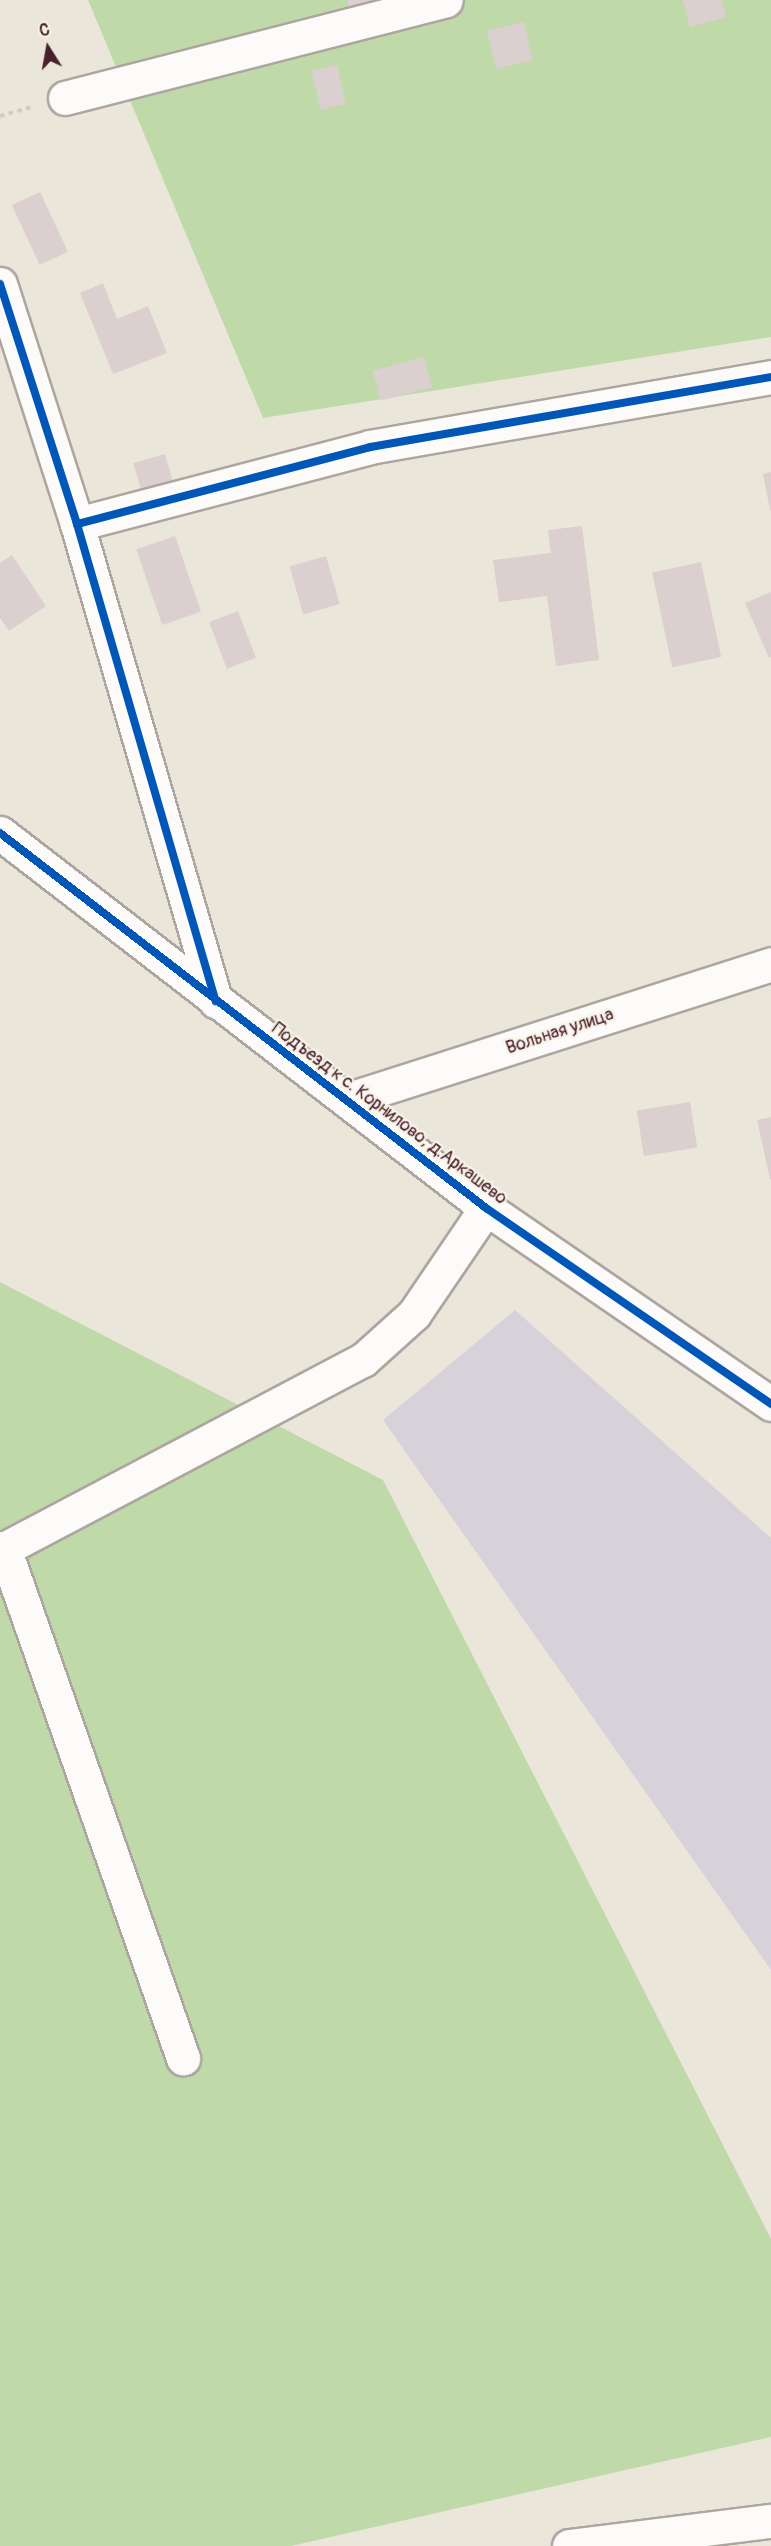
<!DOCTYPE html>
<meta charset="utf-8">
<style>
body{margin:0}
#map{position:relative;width:771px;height:2546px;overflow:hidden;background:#ebe6da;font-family:Pangolin,sans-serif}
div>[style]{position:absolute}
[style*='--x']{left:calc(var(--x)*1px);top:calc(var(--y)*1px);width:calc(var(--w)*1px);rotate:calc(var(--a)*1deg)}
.industrial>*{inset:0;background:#d7d1d9}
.green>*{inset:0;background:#c0d9a8}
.building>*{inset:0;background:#dccfd0;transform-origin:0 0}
.path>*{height:4px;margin-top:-2px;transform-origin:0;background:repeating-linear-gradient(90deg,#cfcbc9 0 4.5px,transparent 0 9px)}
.roads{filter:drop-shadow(2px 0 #ada5a0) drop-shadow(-2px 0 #ada5a0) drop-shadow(0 2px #ada5a0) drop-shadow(0 -2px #ada5a0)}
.minor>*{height:33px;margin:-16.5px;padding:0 16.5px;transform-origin:16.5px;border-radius:16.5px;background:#fcfbf9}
.cycleway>*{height:8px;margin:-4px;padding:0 4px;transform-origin:4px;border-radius:4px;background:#0057b8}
span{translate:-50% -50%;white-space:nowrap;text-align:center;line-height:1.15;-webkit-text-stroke:4.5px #f7f3e8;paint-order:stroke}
.street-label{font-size:18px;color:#4a1f2b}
.north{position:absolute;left:18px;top:18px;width:60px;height:60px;-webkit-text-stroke:4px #f7f3e8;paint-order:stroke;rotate:349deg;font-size:16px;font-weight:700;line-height:24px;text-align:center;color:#4a1f2b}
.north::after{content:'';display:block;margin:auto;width:21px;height:27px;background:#4a1f2b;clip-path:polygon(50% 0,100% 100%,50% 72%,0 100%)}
</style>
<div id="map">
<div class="industrial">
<i style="clip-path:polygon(515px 1310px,771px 1538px,771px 1970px,383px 1420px)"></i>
</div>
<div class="green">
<i style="clip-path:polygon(88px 0,771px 0,771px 337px,263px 418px)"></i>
<i style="clip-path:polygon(0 1282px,383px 1480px,771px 2239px,771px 2437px,291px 2546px,0 2546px)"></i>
</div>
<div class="building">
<i style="clip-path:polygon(347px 0,385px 0,350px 14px)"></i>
<i style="clip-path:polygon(683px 0,722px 0,726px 17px,690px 27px)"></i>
<i style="left:524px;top:22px;width:39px;height:38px;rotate:77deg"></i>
<i style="left:337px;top:65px;width:40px;height:26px;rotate:77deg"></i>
<i style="left:40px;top:192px;width:66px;height:31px;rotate:65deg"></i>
<i style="clip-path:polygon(103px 283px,117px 319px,148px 306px,167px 353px,113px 374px,80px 293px)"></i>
<i style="left:424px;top:357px;width:31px;height:53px;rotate:75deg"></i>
<i style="left:165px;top:454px;width:40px;height:33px;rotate:74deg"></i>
<i style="clip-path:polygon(771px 472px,771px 510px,770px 510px,763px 474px)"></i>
<i style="clip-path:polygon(582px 526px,599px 660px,556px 666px,547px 596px,499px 602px,493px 560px,551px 553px,548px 530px)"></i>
<i style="left:175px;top:536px;width:80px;height:41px;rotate:71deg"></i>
<i style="clip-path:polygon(12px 555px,46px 606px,9px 631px,0 618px,0 563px)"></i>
<i style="left:326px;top:556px;width:50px;height:38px;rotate:74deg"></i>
<i style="left:701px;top:562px;width:97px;height:50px;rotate:78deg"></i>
<i style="clip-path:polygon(771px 592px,771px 657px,769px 658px,745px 603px)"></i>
<i style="left:238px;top:611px;width:50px;height:31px;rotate:69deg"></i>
<i style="left:690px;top:1102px;width:46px;height:54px;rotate:81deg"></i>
<i style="clip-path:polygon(771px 1117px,771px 1179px,770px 1179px,757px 1120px)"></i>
</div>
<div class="path">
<i style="--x:0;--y:116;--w:33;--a:-16"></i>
</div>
<div class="roads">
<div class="minor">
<i style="--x:65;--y:98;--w:393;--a:-14.4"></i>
<i style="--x:0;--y:284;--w:252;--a:72.2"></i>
<i style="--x:77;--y:524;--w:497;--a:73.8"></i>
<i style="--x:77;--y:524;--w:303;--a:-14.7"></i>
<i style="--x:370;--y:447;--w:407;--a:-9.9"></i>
<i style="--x:0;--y:833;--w:614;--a:37.65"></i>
<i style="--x:486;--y:1208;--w:346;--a:34.5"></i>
<i style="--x:349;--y:1099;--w:443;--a:-17.7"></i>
<i style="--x:4;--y:1548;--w:541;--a:70.66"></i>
<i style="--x:0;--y:1551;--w:410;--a:-27.8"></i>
<i style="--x:363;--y:1360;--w:69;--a:-42"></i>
<i style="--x:414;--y:1314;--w:128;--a:-55.8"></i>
<i style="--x:569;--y:2546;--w:204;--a:-7.1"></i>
</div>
</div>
<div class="cycleway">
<i style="--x:0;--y:284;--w:252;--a:72.2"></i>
<i style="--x:77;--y:524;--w:497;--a:73.8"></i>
<i style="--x:77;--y:524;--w:303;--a:-14.7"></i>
<i style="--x:370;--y:447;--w:407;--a:-9.9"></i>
<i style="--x:0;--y:833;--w:614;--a:37.65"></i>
<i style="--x:486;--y:1208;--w:346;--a:34.5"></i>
</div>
<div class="street-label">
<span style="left:560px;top:1032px;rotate:-18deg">Вольная улица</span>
<span style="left:389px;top:1114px;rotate:37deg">Подъезд к с. Корнилово, д.Аркашево</span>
</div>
<div class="north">С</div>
</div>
